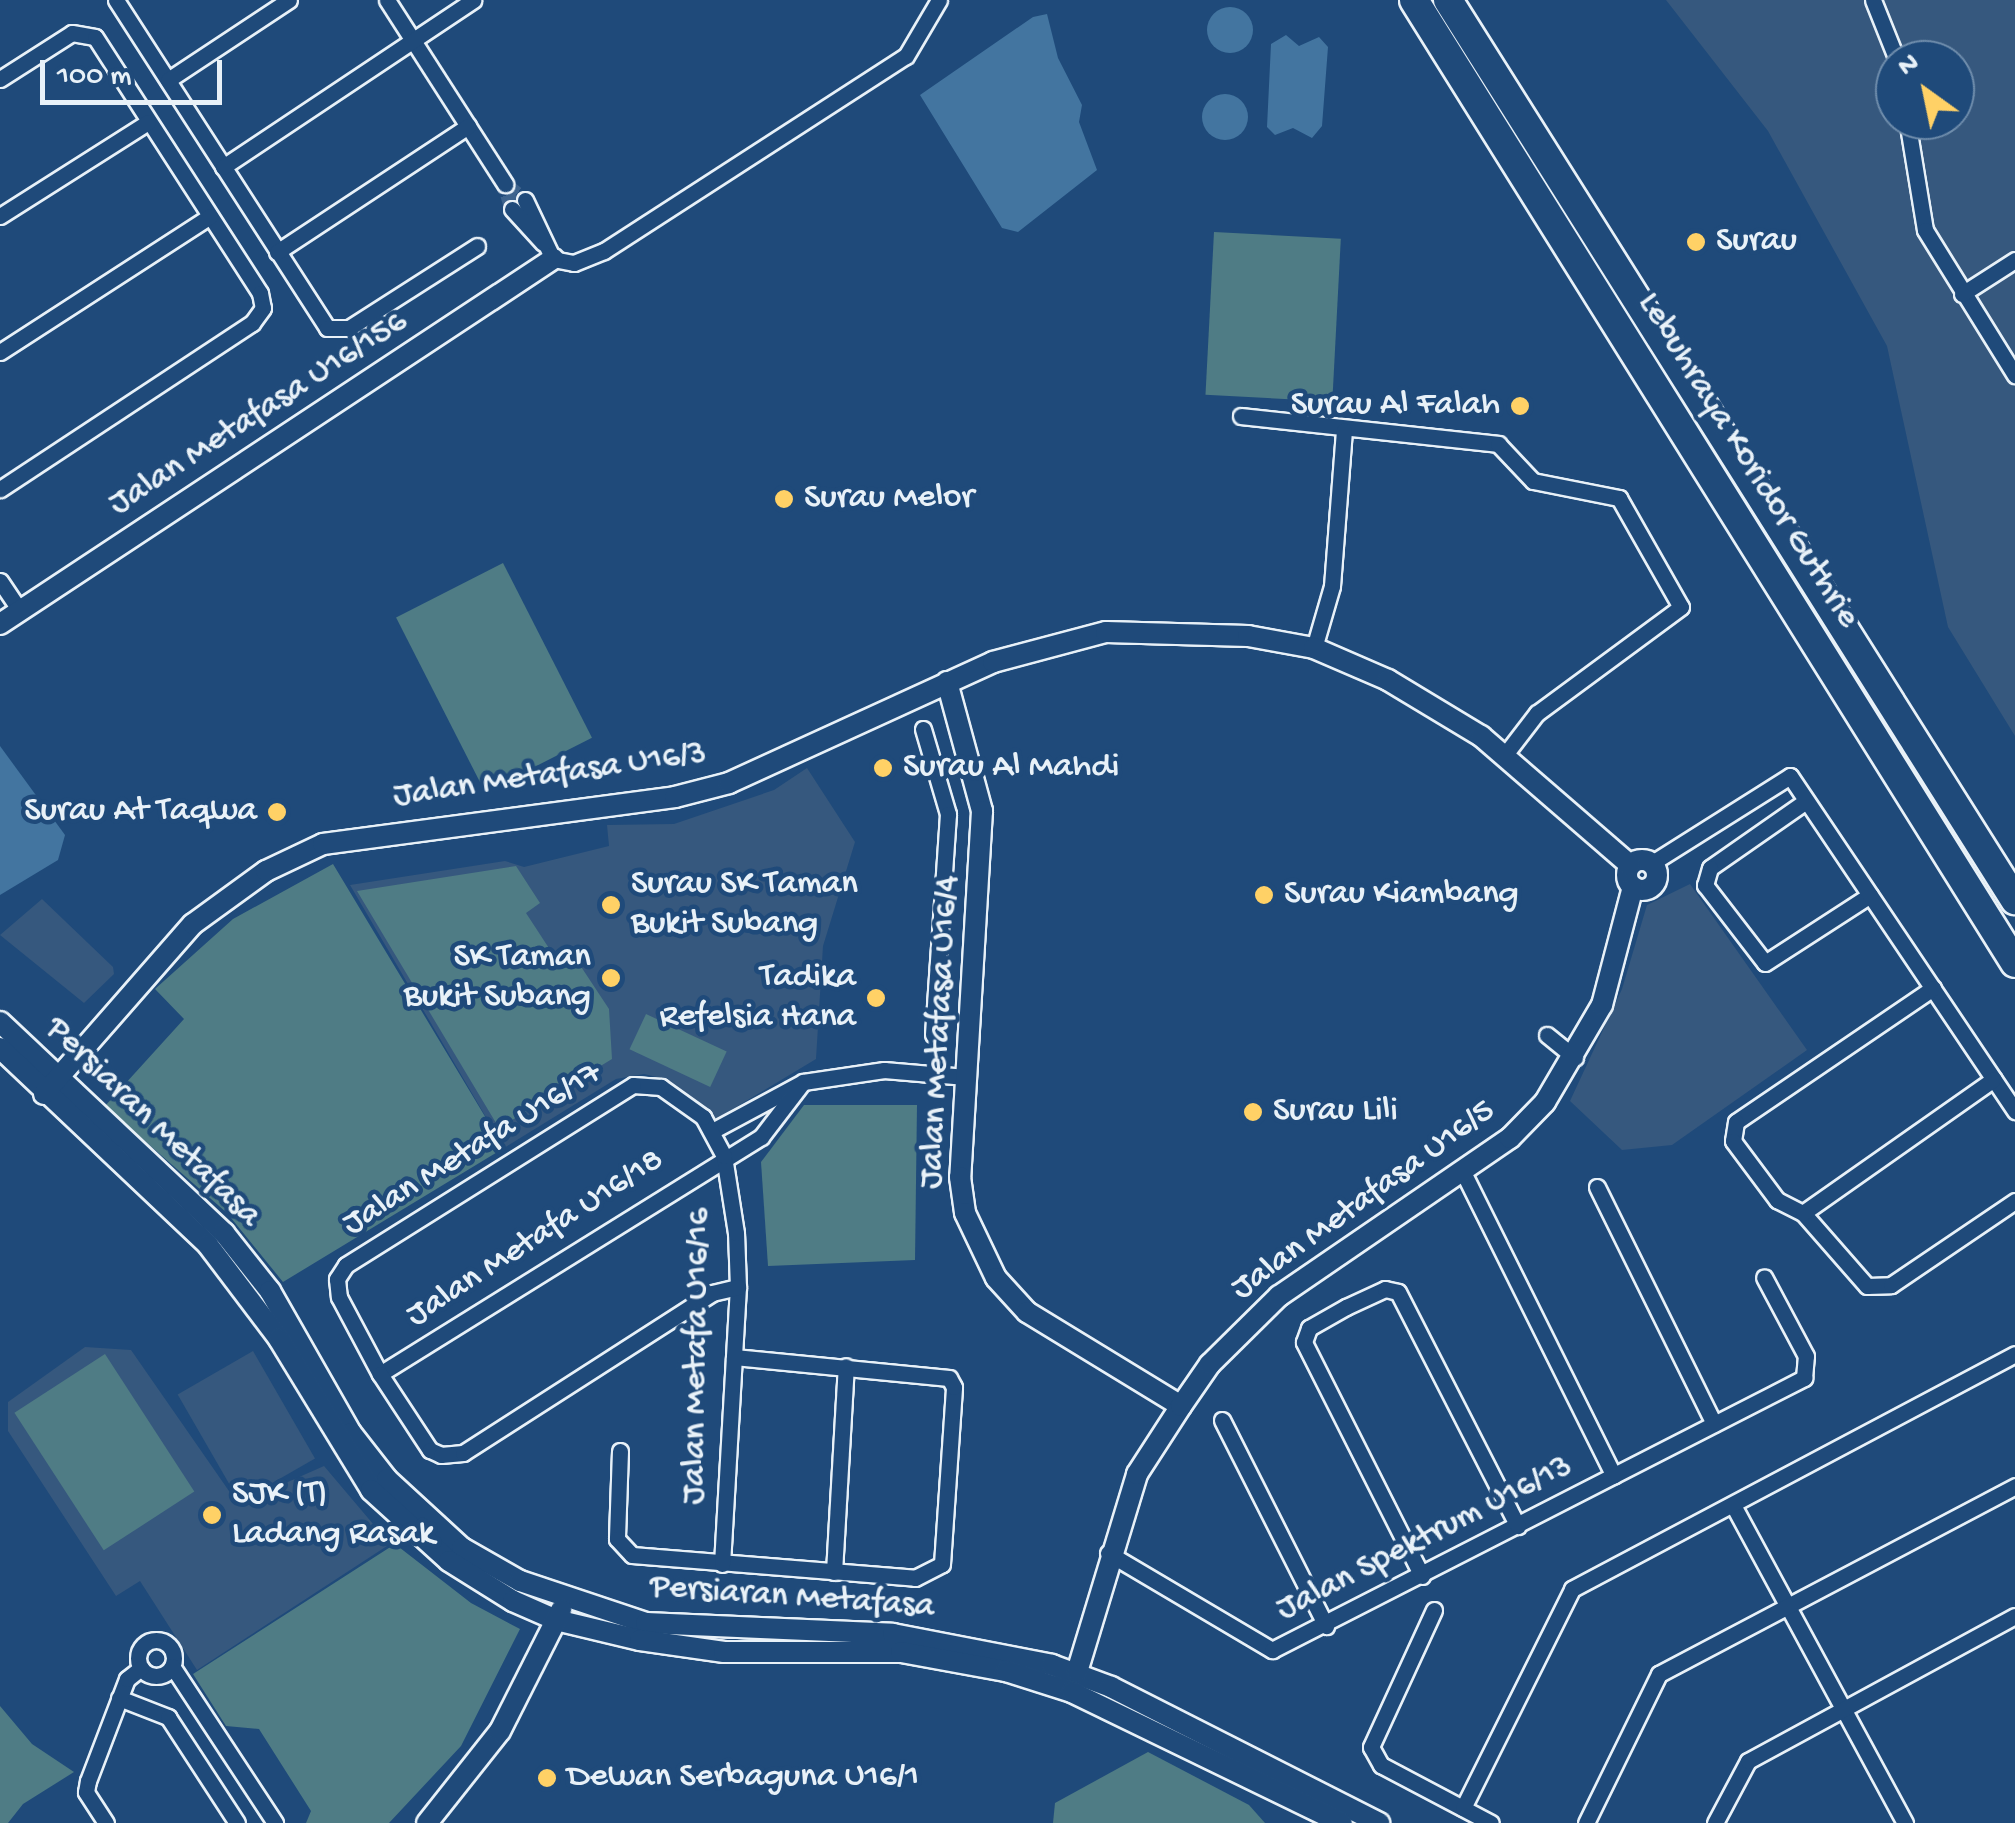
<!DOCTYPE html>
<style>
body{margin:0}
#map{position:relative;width:2015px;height:1823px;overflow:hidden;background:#1f4a7a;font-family:"Gochi Hand",sans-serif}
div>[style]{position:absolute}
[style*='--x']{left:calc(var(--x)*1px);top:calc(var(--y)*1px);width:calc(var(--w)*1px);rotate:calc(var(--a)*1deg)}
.built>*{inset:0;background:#36587e;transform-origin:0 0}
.green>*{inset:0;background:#4f7c85;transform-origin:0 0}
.water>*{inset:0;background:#4375a0}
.round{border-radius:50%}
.street-tunnel>*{height:15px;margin-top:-7.5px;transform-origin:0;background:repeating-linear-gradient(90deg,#3d638d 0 15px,transparent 0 23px)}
.roads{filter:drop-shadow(2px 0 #e8f1f8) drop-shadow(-2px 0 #e8f1f8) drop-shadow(0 2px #e8f1f8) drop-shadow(0 -2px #e8f1f8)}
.street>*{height:15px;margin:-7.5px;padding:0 7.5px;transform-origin:7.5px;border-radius:7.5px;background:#1f4a7a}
.street>.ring{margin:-7.5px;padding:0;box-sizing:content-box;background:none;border:15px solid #1f4a7a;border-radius:50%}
.secondary>*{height:20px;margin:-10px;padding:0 10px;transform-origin:10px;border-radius:10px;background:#1f4a7a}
.secondary>.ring{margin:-10px;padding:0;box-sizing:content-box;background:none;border:20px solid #1f4a7a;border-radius:50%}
.highway>*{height:28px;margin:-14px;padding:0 14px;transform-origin:14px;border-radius:14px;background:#1f4a7a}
.dots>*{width:28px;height:28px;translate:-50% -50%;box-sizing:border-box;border:5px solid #1f4a7a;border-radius:50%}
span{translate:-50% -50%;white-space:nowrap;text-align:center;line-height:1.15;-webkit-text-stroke:9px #1f4a7a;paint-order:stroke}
.poi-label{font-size:35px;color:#e8f1f8}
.left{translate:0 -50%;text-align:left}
.right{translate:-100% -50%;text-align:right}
.street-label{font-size:35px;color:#e8f1f8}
.north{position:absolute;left:1875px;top:40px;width:100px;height:100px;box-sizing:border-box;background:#1f4a7a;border:2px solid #6f8dac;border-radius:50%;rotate:327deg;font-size:28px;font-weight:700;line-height:40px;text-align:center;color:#e8f1f8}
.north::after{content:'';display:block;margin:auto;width:35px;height:45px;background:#ffd166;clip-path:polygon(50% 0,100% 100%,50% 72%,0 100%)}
.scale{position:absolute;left:40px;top:60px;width:182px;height:45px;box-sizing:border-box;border:5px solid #e8f1f8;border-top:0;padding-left:12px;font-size:30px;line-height:35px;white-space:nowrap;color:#e8f1f8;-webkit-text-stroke:8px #1f4a7a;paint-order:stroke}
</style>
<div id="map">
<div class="built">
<i style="clip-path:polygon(evenodd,1666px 0,2015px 0,2015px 736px,1948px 627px,1887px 346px,1768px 131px,1666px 0,1895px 60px,1955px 60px,1955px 120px,1895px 120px,1895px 60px)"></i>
<i style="clip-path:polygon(807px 768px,855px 842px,823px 946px,816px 1059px,716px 1119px,665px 1079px,644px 1074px,616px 1079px,504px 1148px,350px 885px,505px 861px,524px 867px,609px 846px,607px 825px,674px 824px,774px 790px)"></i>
<i style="clip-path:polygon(1690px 884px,1807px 1050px,1672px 1145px,1622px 1150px,1570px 1101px,1622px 989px,1647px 905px)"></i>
<i style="clip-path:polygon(42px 899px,113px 967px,114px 974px,84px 1003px,0 935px)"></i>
<i style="clip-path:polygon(85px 1347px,131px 1350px,238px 1504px,324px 1466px,390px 1544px,197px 1670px,140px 1581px,116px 1596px,8px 1431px,8px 1402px)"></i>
<i style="left:253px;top:1351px;width:124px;height:87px;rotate:60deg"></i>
</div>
<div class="green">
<i style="left:1214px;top:232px;width:127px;height:163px;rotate:3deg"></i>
<i style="left:503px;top:563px;width:196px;height:120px;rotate:63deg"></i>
<i style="clip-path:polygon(333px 864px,504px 1148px,283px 1282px,227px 1213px,105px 1106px,184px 1019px,155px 989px,233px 919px)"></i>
<i style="clip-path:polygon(516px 866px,540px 903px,526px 913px,558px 962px,572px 953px,609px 1009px,612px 1059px,499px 1128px,357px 891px)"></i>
<i style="left:646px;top:1014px;width:89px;height:39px;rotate:25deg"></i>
<i style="clip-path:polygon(804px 1105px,917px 1105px,915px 1260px,768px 1266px,761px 1162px)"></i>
<i style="left:105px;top:1354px;width:164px;height:108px;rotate:57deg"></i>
<i style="clip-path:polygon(395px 1544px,471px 1603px,520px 1629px,461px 1746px,389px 1823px,306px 1823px,311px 1811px,259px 1729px,226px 1726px,193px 1674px)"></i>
<i style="clip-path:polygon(0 1706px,32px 1744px,74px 1772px,23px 1804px,8px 1823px,0 1823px)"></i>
<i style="clip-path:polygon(1148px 1752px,1249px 1805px,1265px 1823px,1053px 1823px,1055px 1803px)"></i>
</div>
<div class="water">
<i class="round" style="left:1207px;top:7px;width:46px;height:46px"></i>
<i style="clip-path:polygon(1047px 14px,1058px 58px,1082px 105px,1079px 122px,1097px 170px,1018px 232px,1002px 228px,920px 95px,1033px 17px)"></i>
<i style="clip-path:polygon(1286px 35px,1299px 46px,1319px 37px,1328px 47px,1322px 126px,1312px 138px,1293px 128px,1275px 135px,1267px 127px,1271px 44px)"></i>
<i class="round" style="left:1202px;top:94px;width:46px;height:46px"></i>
<i style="clip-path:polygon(0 746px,65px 835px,58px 860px,0 895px)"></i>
</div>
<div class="street-tunnel">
<i style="--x:512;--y:209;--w:26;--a:-106"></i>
<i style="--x:505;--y:184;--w:26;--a:39"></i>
</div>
<div class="roads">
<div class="street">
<i style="--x:116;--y:0;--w:390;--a:57.2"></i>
<i style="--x:327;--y:328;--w:22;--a:0"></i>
<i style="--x:349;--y:328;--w:152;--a:-32.6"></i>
<i style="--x:387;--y:0;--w:219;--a:57.3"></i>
<i style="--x:1873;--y:0;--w:65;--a:68.2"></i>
<i style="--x:0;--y:79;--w:85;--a:-32.6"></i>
<i style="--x:72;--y:33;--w:23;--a:10"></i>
<i style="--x:95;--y:37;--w:305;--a:57.2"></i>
<i style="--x:260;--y:293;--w:15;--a:79"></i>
<i style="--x:263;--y:308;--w:19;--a:126"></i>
<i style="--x:252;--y:323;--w:302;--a:146.6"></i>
<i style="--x:168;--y:80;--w:145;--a:-33.5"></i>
<i style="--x:1907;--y:120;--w:111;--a:80.7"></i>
<i style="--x:1925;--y:230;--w:171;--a:58.2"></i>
<i style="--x:223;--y:167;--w:301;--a:-33.7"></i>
<i style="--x:525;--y:200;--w:65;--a:64.6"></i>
<i style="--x:553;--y:259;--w:21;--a:11"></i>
<i style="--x:574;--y:263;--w:32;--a:-22"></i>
<i style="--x:604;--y:251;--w:359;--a:-32.9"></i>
<i style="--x:906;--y:56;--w:65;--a:-59.5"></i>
<i style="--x:512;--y:209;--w:46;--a:47.6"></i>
<i style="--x:0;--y:216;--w:175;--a:-32.4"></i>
<i style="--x:277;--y:252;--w:229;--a:-33.4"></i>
<i style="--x:1962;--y:294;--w:63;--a:-32.7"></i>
<i style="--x:0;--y:352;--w:250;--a:-32.9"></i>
<i style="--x:1241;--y:416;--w:259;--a:6.2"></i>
<i style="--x:1498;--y:444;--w:51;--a:46.6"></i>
<i style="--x:1533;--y:481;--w:88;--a:11.2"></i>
<i style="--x:1619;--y:498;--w:125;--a:60.4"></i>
<i style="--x:1681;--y:607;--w:179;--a:143.6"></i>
<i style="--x:1537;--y:713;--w:54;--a:127.5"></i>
<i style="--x:0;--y:581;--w:36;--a:56"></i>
<i style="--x:1314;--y:648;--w:65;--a:-73.8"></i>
<i style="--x:1332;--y:586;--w:156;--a:-85.6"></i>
<i style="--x:923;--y:729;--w:89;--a:73.6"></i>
<i style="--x:948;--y:814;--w:221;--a:93.9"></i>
<i style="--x:1806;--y:801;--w:117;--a:145.1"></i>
<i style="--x:1710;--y:868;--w:18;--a:106"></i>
<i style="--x:1705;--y:885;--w:98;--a:52.4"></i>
<i style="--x:1765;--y:963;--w:125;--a:-32.9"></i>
<i style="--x:1652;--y:863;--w:163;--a:-32.2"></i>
<i style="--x:1790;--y:776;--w:404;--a:56.1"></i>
<i style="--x:1933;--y:988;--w:238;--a:145.8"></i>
<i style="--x:1736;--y:1122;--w:19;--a:99"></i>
<i style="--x:1733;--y:1141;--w:74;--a:53.3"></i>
<i style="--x:1777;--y:1200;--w:29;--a:27"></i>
<i style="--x:1803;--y:1213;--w:97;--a:48.8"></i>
<i style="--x:1867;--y:1286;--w:24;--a:-2"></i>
<i style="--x:1891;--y:1285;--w:150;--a:-34.1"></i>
<i style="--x:1547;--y:1035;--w:36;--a:39"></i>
<i style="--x:714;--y:1130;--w:101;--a:-28.3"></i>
<i style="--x:803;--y:1082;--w:82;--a:-8.4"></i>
<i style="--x:884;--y:1070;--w:82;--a:4.9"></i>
<i style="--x:1463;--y:1172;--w:339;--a:63.6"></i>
<i style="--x:1597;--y:1187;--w:264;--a:63.7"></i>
<i style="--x:1803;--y:1213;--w:233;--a:-35.1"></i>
<i style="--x:380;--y:1374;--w:449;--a:-31.9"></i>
<i style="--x:761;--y:1137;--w:69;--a:-52.6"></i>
<i style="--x:1222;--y:1420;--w:231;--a:63.2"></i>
<i style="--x:620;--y:1451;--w:88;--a:92"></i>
<i style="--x:617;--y:1539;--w:22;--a:47"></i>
<i style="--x:632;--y:1555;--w:284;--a:4.6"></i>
<i style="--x:915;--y:1578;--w:30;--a:-27"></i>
<i style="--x:942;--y:1564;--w:177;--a:-86.1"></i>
<i style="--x:954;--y:1387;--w:10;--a:-119"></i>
<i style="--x:949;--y:1378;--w:216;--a:-174.4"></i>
<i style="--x:1733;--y:1505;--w:362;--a:61.6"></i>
<i style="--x:1108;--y:1553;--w:191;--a:30.6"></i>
<i style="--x:1272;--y:1650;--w:598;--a:-27.08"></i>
<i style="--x:1804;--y:1378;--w:22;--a:-85"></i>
<i style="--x:1806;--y:1356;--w:89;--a:-118"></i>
<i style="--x:722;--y:1564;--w:277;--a:-86.7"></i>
<i style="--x:738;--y:1287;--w:54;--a:-92.1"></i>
<i style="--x:736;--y:1233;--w:78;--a:-98.9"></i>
<i style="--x:724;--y:1156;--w:44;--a:-118.3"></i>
<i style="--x:703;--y:1117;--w:52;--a:-144.5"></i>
<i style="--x:661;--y:1087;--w:28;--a:-176"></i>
<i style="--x:633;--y:1085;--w:339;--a:147.9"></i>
<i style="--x:346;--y:1265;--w:17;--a:123"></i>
<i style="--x:337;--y:1279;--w:18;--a:84"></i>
<i style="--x:339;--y:1297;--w:87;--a:62"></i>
<i style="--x:380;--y:1374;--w:91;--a:56.7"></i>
<i style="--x:430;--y:1450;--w:12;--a:24"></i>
<i style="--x:441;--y:1455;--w:22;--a:-5"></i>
<i style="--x:463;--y:1453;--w:296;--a:-32.7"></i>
<i style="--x:712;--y:1293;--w:27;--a:-13"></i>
<i style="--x:834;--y:1572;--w:206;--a:-86.7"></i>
<i style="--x:1422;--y:1576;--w:262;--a:-116.8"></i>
<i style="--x:1304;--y:1342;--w:15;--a:-70"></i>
<i style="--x:1309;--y:1328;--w:43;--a:-29.6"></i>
<i style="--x:1346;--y:1307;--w:43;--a:-24.8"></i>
<i style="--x:1385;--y:1289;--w:13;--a:13"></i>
<i style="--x:1398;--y:1292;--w:263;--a:62.9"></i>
<i style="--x:1434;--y:1610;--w:151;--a:114.7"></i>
<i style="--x:1371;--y:1747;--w:21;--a:61"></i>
<i style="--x:1381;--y:1765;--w:124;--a:27.8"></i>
<i class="ring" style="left:138px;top:1640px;width:21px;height:21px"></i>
<i style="--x:172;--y:1666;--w:188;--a:56.7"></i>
<i style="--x:119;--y:1698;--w:53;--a:21.2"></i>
<i style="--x:168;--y:1717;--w:126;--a:56.9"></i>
<i style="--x:1463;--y:1808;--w:245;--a:-63.5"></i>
<i style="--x:1572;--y:1589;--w:501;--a:-27.94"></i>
<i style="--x:106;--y:1823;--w:37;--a:-123"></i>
<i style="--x:86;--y:1792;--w:11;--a:-80"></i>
<i style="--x:88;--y:1781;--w:109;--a:-69.1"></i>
<i style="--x:127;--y:1679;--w:18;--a:-38"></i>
<i style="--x:1586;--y:1823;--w:166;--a:-63.9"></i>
<i style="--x:1659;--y:1674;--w:403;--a:-27.8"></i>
<i style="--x:1715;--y:1823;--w:70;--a:-62"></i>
<i style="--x:1748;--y:1761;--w:304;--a:-28.5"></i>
</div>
<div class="secondary">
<i style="--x:0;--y:624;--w:663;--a:-33.43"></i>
<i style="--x:947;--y:682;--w:134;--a:74.8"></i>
<i style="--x:982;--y:811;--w:367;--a:93.4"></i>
<i style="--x:960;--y:1177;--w:36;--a:82"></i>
<i style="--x:965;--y:1213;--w:72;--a:64.5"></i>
<i style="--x:996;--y:1278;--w:46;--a:47.6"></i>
<i style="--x:1027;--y:1312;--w:180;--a:31.4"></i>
<i class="ring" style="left:1627px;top:860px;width:10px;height:10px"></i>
<i style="--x:0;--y:1022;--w:308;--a:43.3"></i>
<i style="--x:224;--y:1233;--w:74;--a:51.6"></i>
<i style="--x:270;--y:1291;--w:163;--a:60.3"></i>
<i style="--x:351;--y:1433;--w:58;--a:52"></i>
<i style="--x:387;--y:1479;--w:102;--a:42.6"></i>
<i style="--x:462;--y:1548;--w:67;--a:29.6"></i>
<i style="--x:520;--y:1581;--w:133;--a:18.4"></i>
<i style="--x:646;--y:1623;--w:247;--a:2.5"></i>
<i style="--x:893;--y:1634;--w:162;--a:11"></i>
<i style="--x:1052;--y:1665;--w:63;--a:20.4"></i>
<i style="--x:1111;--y:1687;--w:301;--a:26.9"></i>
<i style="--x:0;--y:1048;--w:286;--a:43.4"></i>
<i style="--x:208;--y:1245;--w:118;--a:52.9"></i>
<i style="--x:279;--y:1339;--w:177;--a:58.6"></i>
<i style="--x:371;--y:1490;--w:105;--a:42.3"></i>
<i style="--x:449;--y:1561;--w:75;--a:32"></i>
<i style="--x:513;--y:1601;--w:47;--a:23.8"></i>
<i style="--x:556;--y:1620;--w:86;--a:13.4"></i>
<i style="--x:640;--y:1640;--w:85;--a:8.1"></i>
<i style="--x:724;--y:1652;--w:177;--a:0"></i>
<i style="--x:901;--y:1652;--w:107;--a:10.3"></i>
<i style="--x:1006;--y:1671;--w:69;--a:17.7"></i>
<i style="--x:1072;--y:1692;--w:300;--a:25.9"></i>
<i style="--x:44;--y:1094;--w:226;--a:-48.8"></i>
<i style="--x:193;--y:924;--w:90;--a:-36"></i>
<i style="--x:266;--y:871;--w:63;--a:-25.3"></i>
<i style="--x:323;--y:844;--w:355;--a:-7.6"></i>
<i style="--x:675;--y:797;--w:56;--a:-14.5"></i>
<i style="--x:729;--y:783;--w:290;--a:-24.6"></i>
<i style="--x:993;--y:662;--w:117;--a:-14.9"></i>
<i style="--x:1106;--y:632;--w:142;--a:1.6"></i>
<i style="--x:1248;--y:636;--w:67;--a:10.3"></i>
<i style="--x:1314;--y:648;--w:81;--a:23.4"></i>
<i style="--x:1388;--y:680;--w:109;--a:31.1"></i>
<i style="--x:1481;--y:736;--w:197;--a:40.9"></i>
<i style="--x:1077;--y:1672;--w:207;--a:-73.1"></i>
<i style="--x:1137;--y:1474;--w:81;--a:-57.1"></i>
<i style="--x:1181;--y:1406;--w:51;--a:-55.4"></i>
<i style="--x:1210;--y:1364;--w:97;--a:-44.6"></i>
<i style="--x:1279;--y:1296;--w:280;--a:-34.4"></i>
<i style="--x:1510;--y:1138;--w:50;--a:-45.8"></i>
<i style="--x:1545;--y:1102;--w:113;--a:-59.6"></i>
<i style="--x:1602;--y:1005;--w:122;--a:-75.3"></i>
<i style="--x:427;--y:1823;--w:117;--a:-51.6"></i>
<i style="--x:500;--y:1731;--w:136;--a:-63.2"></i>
</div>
<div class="highway">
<i style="--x:1414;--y:0;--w:1135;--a:58.03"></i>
<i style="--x:1448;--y:0;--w:1064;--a:57.79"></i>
</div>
</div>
<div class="dots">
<i style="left:1696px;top:242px;background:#ffd166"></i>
<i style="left:1520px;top:406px;background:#ffd166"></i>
<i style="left:784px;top:499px;background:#ffd166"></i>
<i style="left:883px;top:768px;background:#ffd166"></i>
<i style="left:277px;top:812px;background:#ffd166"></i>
<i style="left:1264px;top:895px;background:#ffd166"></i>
<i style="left:611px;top:905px;background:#ffd166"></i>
<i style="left:611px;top:978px;background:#ffd166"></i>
<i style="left:876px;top:998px;background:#ffd166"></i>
<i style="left:1253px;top:1112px;background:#ffd166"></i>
<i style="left:212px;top:1515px;background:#ffd166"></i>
<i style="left:547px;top:1778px;background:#ffd166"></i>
</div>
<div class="poi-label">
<span class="left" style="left:1716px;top:242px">Surau</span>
<span class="right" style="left:1500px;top:406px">Surau Al Falah</span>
<span class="left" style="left:804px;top:499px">Surau Melor</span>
<span class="left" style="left:903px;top:768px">Surau Al Mahdi</span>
<span class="right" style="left:257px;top:812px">Surau At Taqwa</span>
<span class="left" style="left:631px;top:905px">Surau SK Taman<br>Bukit Subang</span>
<span class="left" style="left:1284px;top:895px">Surau Kiambang</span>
<span class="right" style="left:591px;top:978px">SK Taman<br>Bukit Subang</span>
<span class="right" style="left:856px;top:998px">Tadika<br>Refelsia Hana</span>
<span class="left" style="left:1273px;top:1112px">Surau Lili</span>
<span class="left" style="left:232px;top:1515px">SJK (T)<br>Ladang Rasak</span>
<span class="left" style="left:567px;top:1778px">Dewan Serbaguna U16/1</span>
</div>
<div class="street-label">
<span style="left:259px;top:414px;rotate:-33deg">Jalan Metafasa U16/156</span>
<span style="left:1747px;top:461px;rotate:58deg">Lebuhraya Koridor Guthrie</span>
<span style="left:550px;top:776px;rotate:-8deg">Jalan Metafasa U16/3</span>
<span style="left:941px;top:1032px;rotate:-87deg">Jalan Metafasa U16/4</span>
<span style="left:152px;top:1123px;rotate:44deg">Persiaran Metafasa</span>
<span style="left:473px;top:1150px;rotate:-32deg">Jalan Metafa U16/17</span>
<span style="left:1364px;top:1201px;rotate:-36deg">Jalan Metafasa U16/5</span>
<span style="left:536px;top:1239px;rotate:-33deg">Jalan Metafa U16/18</span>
<span style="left:698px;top:1356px;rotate:-89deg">Jalan Metafa U16/16</span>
<span style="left:1425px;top:1539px;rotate:-27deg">Jalan Spektrum U16/13</span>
<span style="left:792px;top:1598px;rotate:4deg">Persiaran Metafasa</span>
</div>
<div class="north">N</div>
<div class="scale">100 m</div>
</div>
